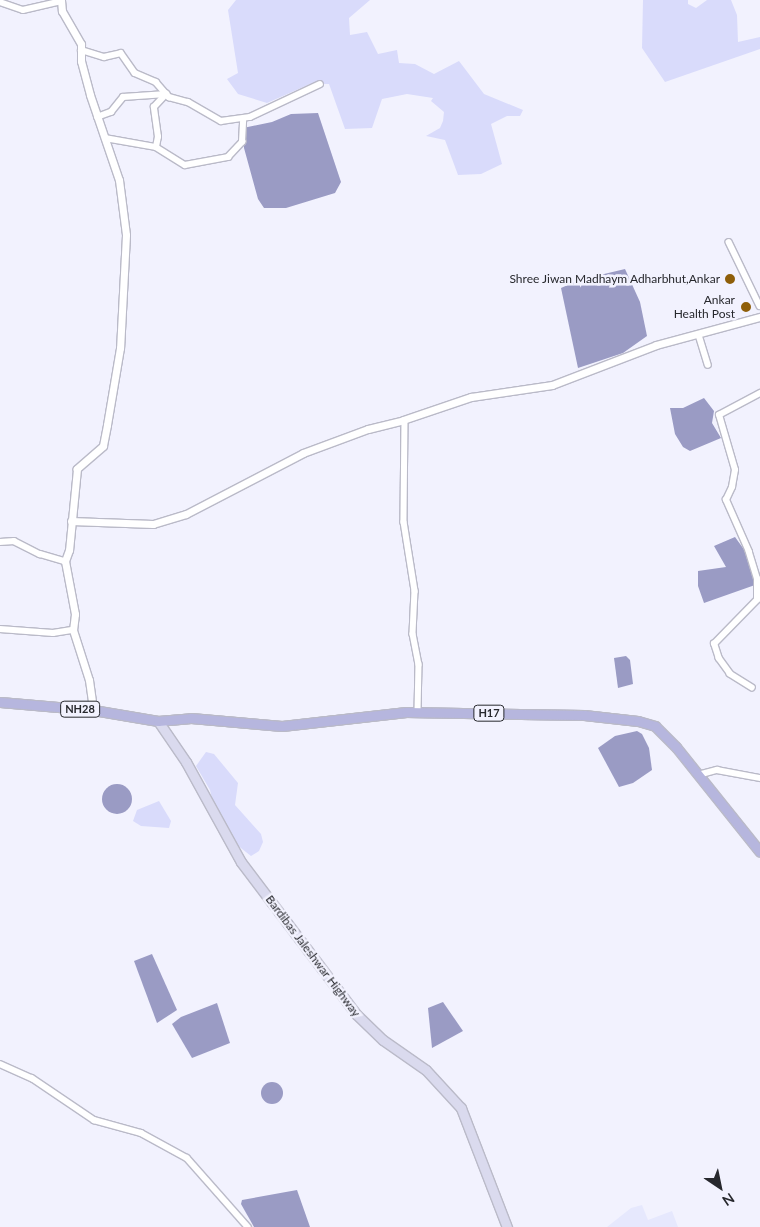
<!DOCTYPE html>
<style>
body{margin:0}
#map{position:relative;width:760px;height:1227px;overflow:hidden;background:#f2f2fe;font-family:Lato,sans-serif}
div>[style]{position:absolute}
[style*='--x']{left:calc(var(--x)*1px);top:calc(var(--y)*1px);width:calc(var(--w)*1px);rotate:calc(var(--a)*1deg)}
.built>*{inset:0;background:#e6e8fd}
.green>*{inset:0;background:#d9dbfb}
.water>*{inset:0;background:#9a9bc4}
.round{border-radius:50%}
.roads{filter:drop-shadow(1px 0 #babac8) drop-shadow(-1px 0 #babac8) drop-shadow(0 1px #babac8) drop-shadow(0 -1px #babac8)}
.minor>*{height:5.5px;margin:-2.75px;padding:0 2.75px;transform-origin:2.75px;border-radius:2.75px;background:#fff}
.tertiary>*{height:7px;margin:-3.5px;padding:0 3.5px;transform-origin:3.5px;border-radius:3.5px;background:#fff}
.secondary>*{height:9px;margin:-4.5px;padding:0 4.5px;transform-origin:4.5px;border-radius:4.5px;background:#dadaee}
.primary>*{height:9px;margin:-4.5px;padding:0 4.5px;transform-origin:4.5px;border-radius:4.5px;background:#b6b6de}
.dots>*{width:14px;height:14px;translate:-50% -50%;box-sizing:border-box;border:2px solid #f2f2fe;border-radius:50%}
span{translate:-50% -50%;white-space:nowrap;text-align:center;line-height:1.15;-webkit-text-stroke:5px #f2f2fe;paint-order:stroke}
.shield-label span{padding:1px 4px;background:#f2f2fe;border:1px solid;border-radius:4px;-webkit-text-stroke-width:0}
.shield-label{font-size:11px;color:#27282d;font-weight:700}
.poi-label{font-size:12px;color:#27282d}
.right{translate:-100% -50%;text-align:right}
.street-label{font-size:12px;color:#27282d}
.north{position:absolute;left:695px;top:1162px;width:50px;height:50px;-webkit-text-stroke:4px #f2f2fe;paint-order:stroke;rotate:146deg;font-size:14px;font-weight:700;line-height:20px;text-align:center;color:#27282d}
.north::after{content:'';display:block;margin:auto;width:18px;height:22px;background:#27282d;clip-path:polygon(50% 0,100% 100%,50% 72%,0 100%)}
</style>
<div id="map">
<div class="built">
<i style="clip-path:polygon(642px 1205px,648px 1220px,672px 1211px,678px 1227px,607px 1227px,631px 1208px)"></i>
</div>
<div class="green">
<i style="clip-path:polygon(236px 0,370px 0,349px 18px,350px 35px,367px 32px,378px 54px,397px 50px,399px 63px,415px 64px,434px 74px,459px 61px,484px 94px,523px 110px,520px 116px,507px 116px,491px 124px,502px 164px,481px 174px,458px 175px,445px 140px,426px 136px,440px 128px,443px 121px,444px 112px,431px 101px,433px 98px,407px 94px,382px 99px,372px 128px,345px 129px,329px 84px,310px 84px,267px 103px,238px 94px,227px 79px,238px 73px,228px 10px)"></i>
<i style="clip-path:polygon(643px 0,688px 0,688px 4px,696px 8px,707px 0,731px 0,737px 15px,738px 42px,760px 37px,760px 49px,665px 82px,642px 48px)"></i>
<i style="clip-path:polygon(206px 752px,214px 754px,238px 783px,235px 805px,261px 834px,263px 842px,259px 851px,251px 856px,232px 841px,215px 813px,210px 790px,196px 766px)"></i>
<i style="clip-path:polygon(159px 801px,171px 821px,169px 828px,141px 826px,133px 821px,137px 810px)"></i>
</div>
<div class="water">
<i style="clip-path:polygon(318px 113px,341px 182px,335px 193px,286px 208px,264px 208px,258px 199px,244px 148px,243px 128px,272px 122px,291px 114px)"></i>
<i style="clip-path:polygon(625px 269px,640px 302px,647px 336px,623px 353px,578px 368px,561px 288px,579px 280px)"></i>
<i style="clip-path:polygon(704px 398px,714px 411px,712px 423px,721px 438px,690px 451px,683px 447px,675px 434px,670px 408px,683px 408px)"></i>
<i style="clip-path:polygon(735px 537px,748px 555px,755px 585px,704px 603px,698px 586px,698px 571px,726px 567px,714px 546px)"></i>
<i style="clip-path:polygon(626px 656px,630px 660px,633px 684px,618px 688px,614px 658px)"></i>
<i style="clip-path:polygon(637px 731px,642px 734px,649px 748px,652px 770px,633px 783px,619px 787px,598px 748px,615px 736px)"></i>
<i class="round" style="left:102px;top:784px;width:30px;height:30px"></i>
<i style="clip-path:polygon(152px 954px,177px 1010px,157px 1023px,134px 961px)"></i>
<i style="clip-path:polygon(443px 1002px,463px 1031px,432px 1048px,428px 1008px)"></i>
<i style="clip-path:polygon(217px 1003px,230px 1043px,192px 1058px,172px 1024px,181px 1017px)"></i>
<i class="round" style="left:261px;top:1082px;width:22px;height:22px"></i>
<i style="clip-path:polygon(297px 1190px,310px 1227px,254px 1227px,241px 1204px,242px 1200px)"></i>
</div>
<div class="roads">
<div class="minor">
<i style="--x:0;--y:2;--w:24;--a:19"></i>
<i style="--x:23;--y:10;--w:39;--a:-13"></i>
<i style="--x:81;--y:50;--w:24;--a:17"></i>
<i style="--x:104;--y:57;--w:17;--a:-13"></i>
<i style="--x:121;--y:53;--w:24;--a:55"></i>
<i style="--x:135;--y:73;--w:23;--a:23"></i>
<i style="--x:156;--y:82;--w:20;--a:49"></i>
<i style="--x:169;--y:97;--w:20;--a:15"></i>
<i style="--x:188;--y:102;--w:38;--a:30"></i>
<i style="--x:221;--y:121;--w:29;--a:-8"></i>
<i style="--x:250;--y:117;--w:77;--a:-25.2"></i>
<i style="--x:97;--y:117;--w:15;--a:-20"></i>
<i style="--x:111;--y:112;--w:19;--a:-51"></i>
<i style="--x:123;--y:97;--w:43;--a:-4"></i>
<i style="--x:105;--y:138;--w:52;--a:10"></i>
<i style="--x:156;--y:147;--w:10;--a:-79"></i>
<i style="--x:158;--y:137;--w:30;--a:-98"></i>
<i style="--x:154;--y:107;--w:18;--a:-47"></i>
<i style="--x:156;--y:147;--w:34;--a:32"></i>
<i style="--x:185;--y:165;--w:44;--a:-10.5"></i>
<i style="--x:228;--y:157;--w:21;--a:-47"></i>
<i style="--x:242;--y:142;--w:22;--a:-87"></i>
<i style="--x:729;--y:242;--w:71;--a:64.2"></i>
<i style="--x:699;--y:335;--w:31;--a:73"></i>
<i style="--x:405;--y:420;--w:102;--a:90.6"></i>
<i style="--x:404;--y:522;--w:70;--a:80.9"></i>
<i style="--x:415;--y:591;--w:43;--a:92.7"></i>
<i style="--x:413;--y:634;--w:31;--a:79"></i>
<i style="--x:419;--y:664;--w:48;--a:91.2"></i>
<i style="--x:0;--y:542;--w:14;--a:-4"></i>
<i style="--x:14;--y:541;--w:29;--a:27"></i>
<i style="--x:40;--y:554;--w:26;--a:16"></i>
<i style="--x:0;--y:629;--w:53;--a:4.3"></i>
<i style="--x:53;--y:633;--w:20;--a:-9"></i>
<i style="--x:752;--y:688;--w:26;--a:-148"></i>
<i style="--x:730;--y:674;--w:19;--a:-126"></i>
<i style="--x:719;--y:659;--w:16;--a:-108"></i>
<i style="--x:714;--y:644;--w:62;--a:-45.7"></i>
<i style="--x:757;--y:600;--w:21;--a:-90"></i>
<i style="--x:757;--y:579;--w:28;--a:-107"></i>
<i style="--x:749;--y:552;--w:57;--a:-113.9"></i>
<i style="--x:726;--y:500;--w:14;--a:-65"></i>
<i style="--x:732;--y:487;--w:17;--a:-80"></i>
<i style="--x:735;--y:470;--w:57;--a:-106.2"></i>
<i style="--x:719;--y:415;--w:47;--a:-28.2"></i>
<i style="--x:698;--y:775;--w:20;--a:-15"></i>
<i style="--x:717;--y:770;--w:44;--a:10.5"></i>
<i style="--x:0;--y:1064;--w:35;--a:24"></i>
<i style="--x:32;--y:1078;--w:75;--a:34.1"></i>
<i style="--x:94;--y:1120;--w:49;--a:15.5"></i>
<i style="--x:141;--y:1133;--w:52;--a:28.5"></i>
<i style="--x:187;--y:1158;--w:92;--a:48.5"></i>
</div>
<div class="tertiary">
<i style="--x:61;--y:0;--w:11;--a:85"></i>
<i style="--x:62;--y:11;--w:38;--a:60"></i>
<i style="--x:81;--y:44;--w:17;--a:90"></i>
<i style="--x:81;--y:61;--w:35;--a:75"></i>
<i style="--x:90;--y:95;--w:90;--a:71.2"></i>
<i style="--x:119;--y:180;--w:55;--a:82.7"></i>
<i style="--x:126;--y:235;--w:113;--a:93"></i>
<i style="--x:120;--y:348;--w:78;--a:99.6"></i>
<i style="--x:107;--y:425;--w:21;--a:101"></i>
<i style="--x:103;--y:446;--w:35;--a:139"></i>
<i style="--x:77;--y:469;--w:81;--a:95.6"></i>
<i style="--x:69;--y:550;--w:12;--a:110"></i>
<i style="--x:65;--y:561;--w:54;--a:79.3"></i>
<i style="--x:75;--y:614;--w:16;--a:97"></i>
<i style="--x:73;--y:630;--w:52;--a:72.3"></i>
<i style="--x:89;--y:680;--w:30;--a:82"></i>
<i style="--x:71;--y:521;--w:82;--a:2.1"></i>
<i style="--x:153;--y:524;--w:34;--a:-17"></i>
<i style="--x:186;--y:514;--w:132;--a:-27.5"></i>
<i style="--x:303;--y:453;--w:69;--a:-20.3"></i>
<i style="--x:368;--y:429;--w:36;--a:-14"></i>
<i style="--x:403;--y:420;--w:72;--a:-18.7"></i>
<i style="--x:471;--y:397;--w:82;--a:-8.4"></i>
<i style="--x:552;--y:385;--w:111;--a:-21"></i>
<i style="--x:656;--y:345;--w:108;--a:-15.1"></i>
</div>
<div class="secondary">
<i style="--x:158;--y:721;--w:50;--a:55.7"></i>
<i style="--x:186;--y:762;--w:114;--a:61.2"></i>
<i style="--x:241;--y:862;--w:191;--a:52.9"></i>
<i style="--x:356;--y:1014;--w:37;--a:44"></i>
<i style="--x:383;--y:1040;--w:52;--a:34.9"></i>
<i style="--x:426;--y:1070;--w:52;--a:47.4"></i>
<i style="--x:461;--y:1108;--w:128;--a:68.9"></i>
</div>
<div class="primary">
<i style="--x:0;--y:702;--w:93;--a:4.9"></i>
<i style="--x:93;--y:710;--w:66;--a:9.6"></i>
<i style="--x:158;--y:721;--w:33;--a:-5"></i>
<i style="--x:191;--y:718;--w:91;--a:5"></i>
<i style="--x:282;--y:726;--w:125;--a:-6.4"></i>
<i style="--x:406;--y:712;--w:178;--a:1"></i>
<i style="--x:584;--y:715;--w:54;--a:6.3"></i>
<i style="--x:638;--y:721;--w:18;--a:16"></i>
<i style="--x:655;--y:726;--w:30;--a:45"></i>
<i style="--x:676;--y:747;--w:134;--a:51.3"></i>
</div>
</div>
<div class="dots">
<i style="left:730px;top:279px;background:#8e5e09"></i>
<i style="left:746px;top:307px;background:#8e5e09"></i>
</div>
<div class="shield-label">
<span style="left:80px;top:709px">NH28</span>
<span style="left:489px;top:713px">H17</span>
</div>
<div class="poi-label">
<span class="right" style="left:720px;top:279px">Shree Jiwan Madhaym Adharbhut,Ankar</span>
<span class="right" style="left:735px;top:307px">Ankar<br>Health Post</span>
</div>
<div class="street-label">
<span style="left:313px;top:956px;rotate:53deg">Bardibas Jaleshwar Highway</span>
</div>
<div class="north">N</div>
</div>
